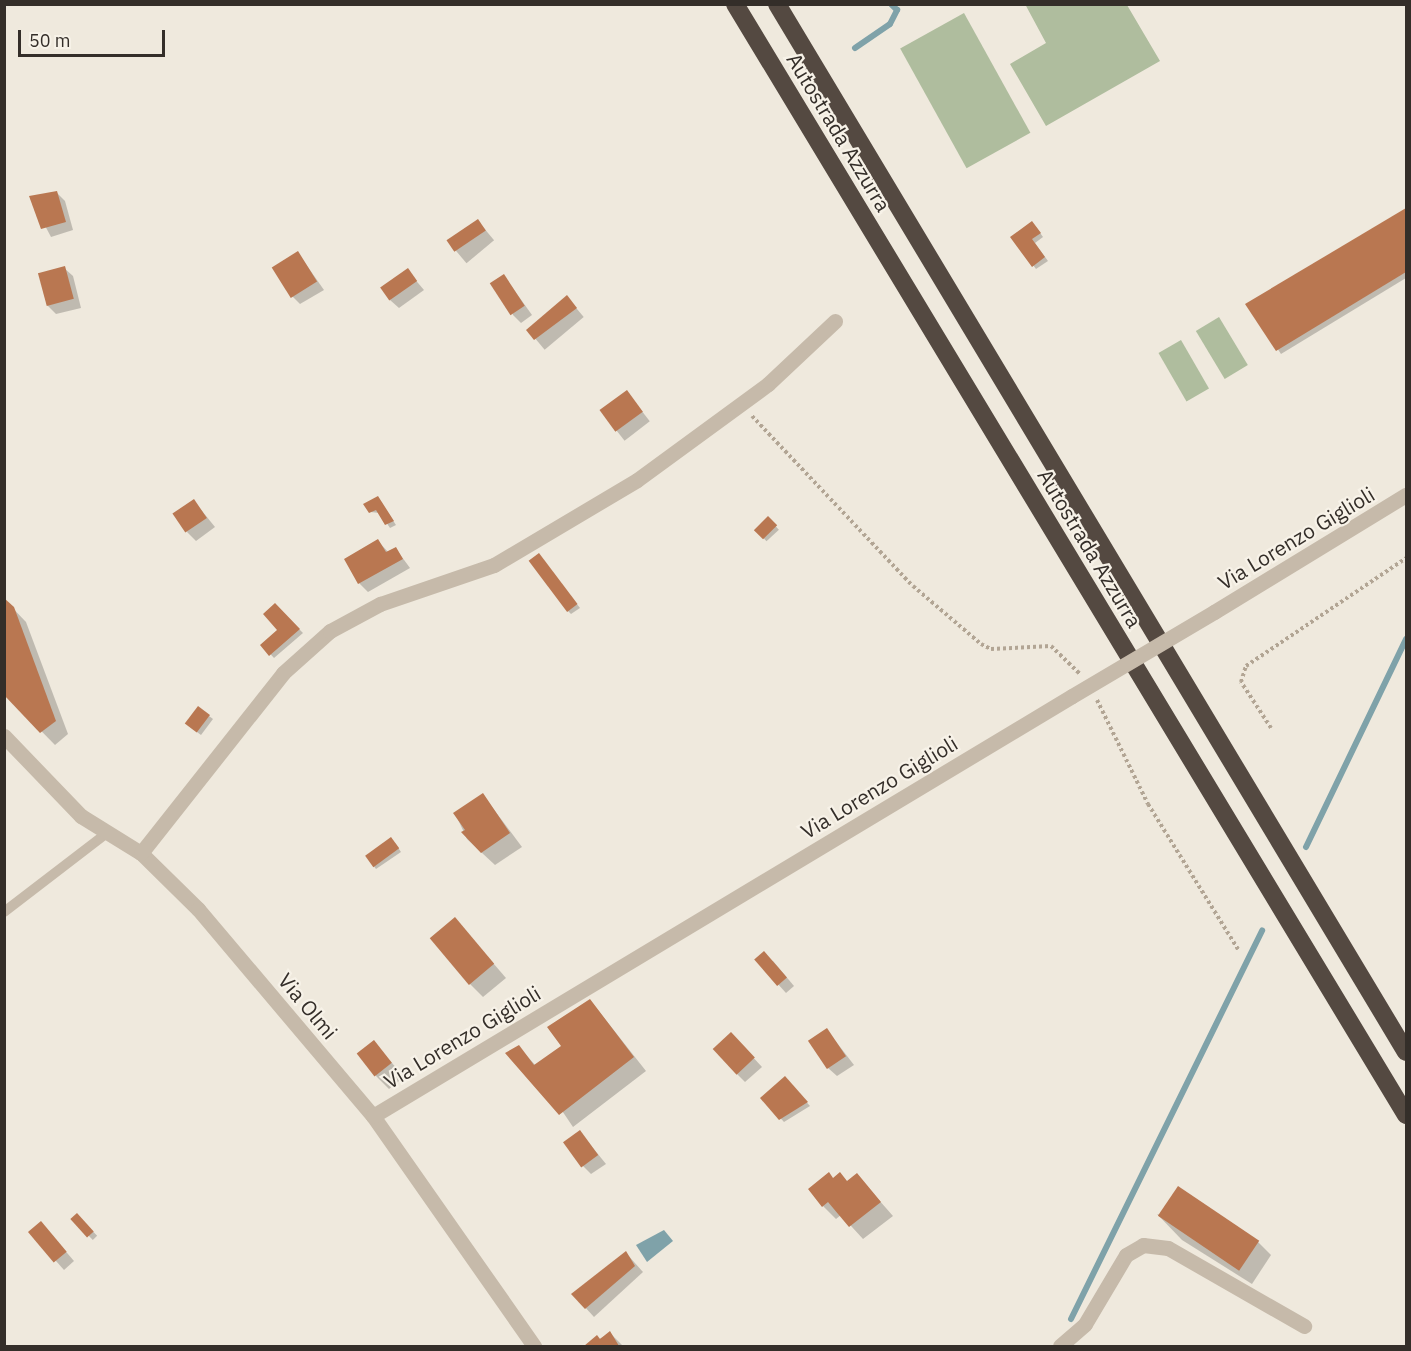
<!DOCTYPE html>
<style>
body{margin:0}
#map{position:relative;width:1411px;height:1351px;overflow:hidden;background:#efe9dd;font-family:"IBM Plex Sans",sans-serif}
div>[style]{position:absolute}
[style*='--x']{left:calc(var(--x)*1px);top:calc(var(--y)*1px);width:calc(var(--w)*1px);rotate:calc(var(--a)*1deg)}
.green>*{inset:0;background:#afbd9e;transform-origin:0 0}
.water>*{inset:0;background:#7fa2a9}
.shadow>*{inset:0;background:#0003;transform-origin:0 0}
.stream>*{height:6px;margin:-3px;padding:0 3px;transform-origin:3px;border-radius:3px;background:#7fa2a9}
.building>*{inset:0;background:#b97751;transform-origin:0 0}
.path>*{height:4px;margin-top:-2px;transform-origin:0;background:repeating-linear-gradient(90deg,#b2a594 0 3px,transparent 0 6px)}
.lane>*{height:10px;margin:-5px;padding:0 5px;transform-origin:5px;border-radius:5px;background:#c6baaa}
.street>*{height:15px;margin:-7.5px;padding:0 7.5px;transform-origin:7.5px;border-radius:7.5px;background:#c6baaa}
.highway>*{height:18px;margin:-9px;padding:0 9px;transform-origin:9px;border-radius:9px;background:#544941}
.street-bridge>*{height:15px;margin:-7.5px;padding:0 7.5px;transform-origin:7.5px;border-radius:7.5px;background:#c6baaa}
span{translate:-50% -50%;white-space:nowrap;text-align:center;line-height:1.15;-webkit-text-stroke:4.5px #f7f2e8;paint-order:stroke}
.street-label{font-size:21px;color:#342e29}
.frame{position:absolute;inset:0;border:6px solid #342e29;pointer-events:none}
.scale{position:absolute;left:18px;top:30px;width:147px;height:27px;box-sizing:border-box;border:3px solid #342e29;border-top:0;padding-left:8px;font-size:18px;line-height:21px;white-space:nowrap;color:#342e29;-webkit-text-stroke:4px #f7f2e8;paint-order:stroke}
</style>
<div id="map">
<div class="green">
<i style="clip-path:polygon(1025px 4px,1127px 5px,1160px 61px,1046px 126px,1010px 64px,1046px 43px)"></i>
<i style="left:964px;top:13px;width:137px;height:73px;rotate:61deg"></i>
<i style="left:1219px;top:317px;width:56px;height:27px;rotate:59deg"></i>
<i style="left:1181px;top:340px;width:56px;height:26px;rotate:60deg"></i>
</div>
<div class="water">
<i style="clip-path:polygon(664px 1230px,673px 1241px,647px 1262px,636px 1245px)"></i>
</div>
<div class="shadow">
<i style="clip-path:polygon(57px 193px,65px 201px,73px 230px,51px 237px,32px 201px)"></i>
<i style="clip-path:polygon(1406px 210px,1406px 278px,1281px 354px,1248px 304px)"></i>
<i style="left:478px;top:221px;width:25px;height:36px;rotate:50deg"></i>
<i style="clip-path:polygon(1036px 227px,1043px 237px,1035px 243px,1048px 261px,1036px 269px,1012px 237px)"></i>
<i style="clip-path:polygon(298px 253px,324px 290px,300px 304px,292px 296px)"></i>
<i style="clip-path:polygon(64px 268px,73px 276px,81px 308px,56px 314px,48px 306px,39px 274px)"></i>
<i style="clip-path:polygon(407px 270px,424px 290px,399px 308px,390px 300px)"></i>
<i style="clip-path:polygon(504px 276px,532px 315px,521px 323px,513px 315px)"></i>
<i style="left:567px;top:297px;width:26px;height:51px;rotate:50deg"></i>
<i style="left:627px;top:392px;width:37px;height:32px;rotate:52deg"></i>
<i style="clip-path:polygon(194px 501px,215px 527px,196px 541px,187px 532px)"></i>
<i style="clip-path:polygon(381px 502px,396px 525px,390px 528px,380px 513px,370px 512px)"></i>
<i style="left:768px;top:518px;width:16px;height:17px;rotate:47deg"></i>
<i style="clip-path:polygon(378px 541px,389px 553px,396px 549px,410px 568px,368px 592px,359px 583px)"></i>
<i style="clip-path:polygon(542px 559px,580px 608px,571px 614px,568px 611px)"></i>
<i style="clip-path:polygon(4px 599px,26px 622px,68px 734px,55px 745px,4px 693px)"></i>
<i style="clip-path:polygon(275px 605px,303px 633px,274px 658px,262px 645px,279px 630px)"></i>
<i style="clip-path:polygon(209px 716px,213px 719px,201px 735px,190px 727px)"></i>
<i style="clip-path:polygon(483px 795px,522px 847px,495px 865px,467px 839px,455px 813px)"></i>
<i style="clip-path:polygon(395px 843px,401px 852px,376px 869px,373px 865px)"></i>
<i style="clip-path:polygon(455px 919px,506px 978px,483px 997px,470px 984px)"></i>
<i style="clip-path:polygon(756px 960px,773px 961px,794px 986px,786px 993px)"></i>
<i style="clip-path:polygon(590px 1000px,646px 1071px,573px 1127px,519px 1047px,536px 1066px,564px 1046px)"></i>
<i style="clip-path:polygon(827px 1030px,854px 1065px,837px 1076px,828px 1068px)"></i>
<i style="clip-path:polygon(374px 1042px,404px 1077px,389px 1089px,376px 1076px)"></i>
<i style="clip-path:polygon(739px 1042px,762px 1067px,745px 1082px,737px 1074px)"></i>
<i style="clip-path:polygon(785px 1078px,810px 1106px,784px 1122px,762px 1098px)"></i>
<i style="clip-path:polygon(580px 1132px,606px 1164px,591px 1174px,583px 1166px)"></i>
<i style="clip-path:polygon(857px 1175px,893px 1216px,863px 1239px,841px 1215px,836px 1219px,823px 1206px,834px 1179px,848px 1182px)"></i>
<i style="clip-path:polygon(1157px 1214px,1258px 1242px,1271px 1255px,1252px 1284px,1182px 1240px)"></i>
<i style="left:77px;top:1215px;width:29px;height:6px;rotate:46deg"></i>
<i style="clip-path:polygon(49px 1232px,74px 1261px,64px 1270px,56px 1261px)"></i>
<i style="clip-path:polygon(626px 1253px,643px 1272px,594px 1317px,573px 1294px)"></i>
<i style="clip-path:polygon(610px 1333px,623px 1346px,587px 1346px)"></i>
</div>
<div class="stream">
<i style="--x:855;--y:48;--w:42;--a:-34.4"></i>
<i style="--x:890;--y:24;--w:16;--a:-63"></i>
<i style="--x:897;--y:10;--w:8;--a:-135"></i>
<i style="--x:1306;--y:847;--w:231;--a:-64.3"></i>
<i style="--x:1071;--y:1319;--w:433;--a:-63.8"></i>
</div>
<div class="building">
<i style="clip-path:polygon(57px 191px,66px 222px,41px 229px,29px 196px)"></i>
<i style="clip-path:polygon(1406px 208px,1406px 272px,1276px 351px,1245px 304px)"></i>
<i style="left:478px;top:219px;width:14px;height:38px;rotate:56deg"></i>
<i style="clip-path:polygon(1032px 221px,1041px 233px,1032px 239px,1045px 257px,1032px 267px,1010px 237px)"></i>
<i style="left:298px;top:251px;width:36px;height:31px;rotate:58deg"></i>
<i style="left:65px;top:266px;width:34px;height:28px;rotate:75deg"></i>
<i style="left:408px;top:268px;width:16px;height:34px;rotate:55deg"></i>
<i style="left:504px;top:274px;width:38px;height:17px;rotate:57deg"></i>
<i style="clip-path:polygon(567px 295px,577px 308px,534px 340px,526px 330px)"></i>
<i style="left:627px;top:390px;width:27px;height:34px;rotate:54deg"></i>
<i style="clip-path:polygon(378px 496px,394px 521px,385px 525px,376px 510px,369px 513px,363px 504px)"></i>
<i style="left:194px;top:499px;width:23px;height:26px;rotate:56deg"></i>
<i style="left:768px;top:516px;width:13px;height:20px;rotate:45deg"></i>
<i style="clip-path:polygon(378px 539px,386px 552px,396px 547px,403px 559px,358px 584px,344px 559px)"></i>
<i style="left:539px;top:553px;width:64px;height:13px;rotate:53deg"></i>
<i style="clip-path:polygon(4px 598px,14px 607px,56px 721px,40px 733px,4px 695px)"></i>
<i style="clip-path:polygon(275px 603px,300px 629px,269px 656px,260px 645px,277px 630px,263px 614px)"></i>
<i style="left:198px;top:706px;width:15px;height:22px;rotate:37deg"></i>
<i style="clip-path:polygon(483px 793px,510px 833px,481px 853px,461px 832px,465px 830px,453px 813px)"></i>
<i style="left:391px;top:837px;width:14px;height:32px;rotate:54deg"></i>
<i style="left:455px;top:917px;width:61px;height:33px;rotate:50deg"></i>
<i style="left:764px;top:951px;width:35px;height:13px;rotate:49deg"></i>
<i style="clip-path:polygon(590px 999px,634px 1057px,559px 1115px,505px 1053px,519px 1045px,534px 1065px,561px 1046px,547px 1027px)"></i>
<i style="left:827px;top:1028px;width:34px;height:23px;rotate:56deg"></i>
<i style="left:731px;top:1032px;width:35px;height:25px;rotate:47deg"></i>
<i style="left:374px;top:1040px;width:29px;height:22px;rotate:52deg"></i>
<i style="clip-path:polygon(785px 1076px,808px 1102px,779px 1120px,760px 1098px)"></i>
<i style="left:580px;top:1130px;width:31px;height:21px;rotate:54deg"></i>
<i style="clip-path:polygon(829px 1172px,833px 1178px,840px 1172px,847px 1181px,857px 1173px,881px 1202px,849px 1227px,828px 1202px,822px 1207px,808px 1189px)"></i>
<i style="left:1178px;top:1186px;width:98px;height:36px;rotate:34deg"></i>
<i style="left:77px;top:1213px;width:25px;height:9px;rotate:48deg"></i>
<i style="left:41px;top:1221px;width:40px;height:17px;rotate:50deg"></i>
<i style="clip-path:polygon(626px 1251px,635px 1266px,585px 1309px,571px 1294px)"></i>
<i style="clip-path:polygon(610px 1331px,619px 1346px,584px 1346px,597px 1335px,600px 1339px)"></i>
</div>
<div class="path">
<i style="--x:752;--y:416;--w:234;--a:46.6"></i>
<i style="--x:913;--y:586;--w:89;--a:40.5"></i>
<i style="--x:981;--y:644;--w:11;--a:27"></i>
<i style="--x:991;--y:649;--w:60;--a:-2.9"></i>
<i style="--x:1051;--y:646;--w:40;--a:44"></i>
<i style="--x:1097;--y:700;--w:116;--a:63.9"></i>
<i style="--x:1148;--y:804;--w:171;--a:58.2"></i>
<i style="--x:1271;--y:728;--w:55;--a:-123.1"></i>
<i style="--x:1241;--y:682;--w:17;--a:-73"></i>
<i style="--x:1246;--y:666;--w:193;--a:-34"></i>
</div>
<div class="lane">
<i style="--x:4;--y:912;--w:130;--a:-37.5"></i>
</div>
<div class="street">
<i style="--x:1214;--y:612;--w:225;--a:-31.4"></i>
<i style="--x:4;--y:736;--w:111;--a:46.1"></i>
<i style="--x:81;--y:816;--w:70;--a:31.7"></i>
<i style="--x:141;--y:853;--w:80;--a:44.5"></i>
<i style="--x:198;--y:909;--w:271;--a:49.8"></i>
<i style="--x:373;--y:1116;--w:281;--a:55"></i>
<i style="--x:141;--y:853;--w:229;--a:-51.7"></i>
<i style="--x:283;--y:673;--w:63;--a:-41.8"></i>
<i style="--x:330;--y:631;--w:57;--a:-28.4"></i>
<i style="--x:380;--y:604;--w:120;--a:-18.9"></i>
<i style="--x:494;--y:565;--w:166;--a:-30.7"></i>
<i style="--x:637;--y:480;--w:162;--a:-36.2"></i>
<i style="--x:768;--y:384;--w:92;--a:-43.2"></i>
<i style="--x:373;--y:1116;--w:815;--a:-31"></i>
<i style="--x:1060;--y:1346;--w:33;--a:-41"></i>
<i style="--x:1085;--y:1324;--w:80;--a:-59.3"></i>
<i style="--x:1126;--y:1255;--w:20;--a:-30"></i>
<i style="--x:1143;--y:1245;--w:25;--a:7"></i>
<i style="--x:1168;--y:1248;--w:157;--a:29.8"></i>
</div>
<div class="highway">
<i style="--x:735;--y:4;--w:1298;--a:58.87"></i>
<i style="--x:777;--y:4;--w:1222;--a:59.03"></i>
</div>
<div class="street-bridge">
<i style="--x:1072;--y:696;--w:165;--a:-30.6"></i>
</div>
<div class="street-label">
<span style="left:839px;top:132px;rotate:59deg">Autostrada Azzurra</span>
<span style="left:1296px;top:538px;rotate:-31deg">Via Lorenzo Giglioli</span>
<span style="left:1090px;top:548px;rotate:59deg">Autostrada Azzurra</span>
<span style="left:879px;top:787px;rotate:-31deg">Via Lorenzo Giglioli</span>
<span style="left:308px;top:1006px;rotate:50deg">Via Olmi</span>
<span style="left:462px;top:1037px;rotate:-31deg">Via Lorenzo Giglioli</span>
</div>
<div class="frame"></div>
<div class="scale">50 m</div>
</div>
